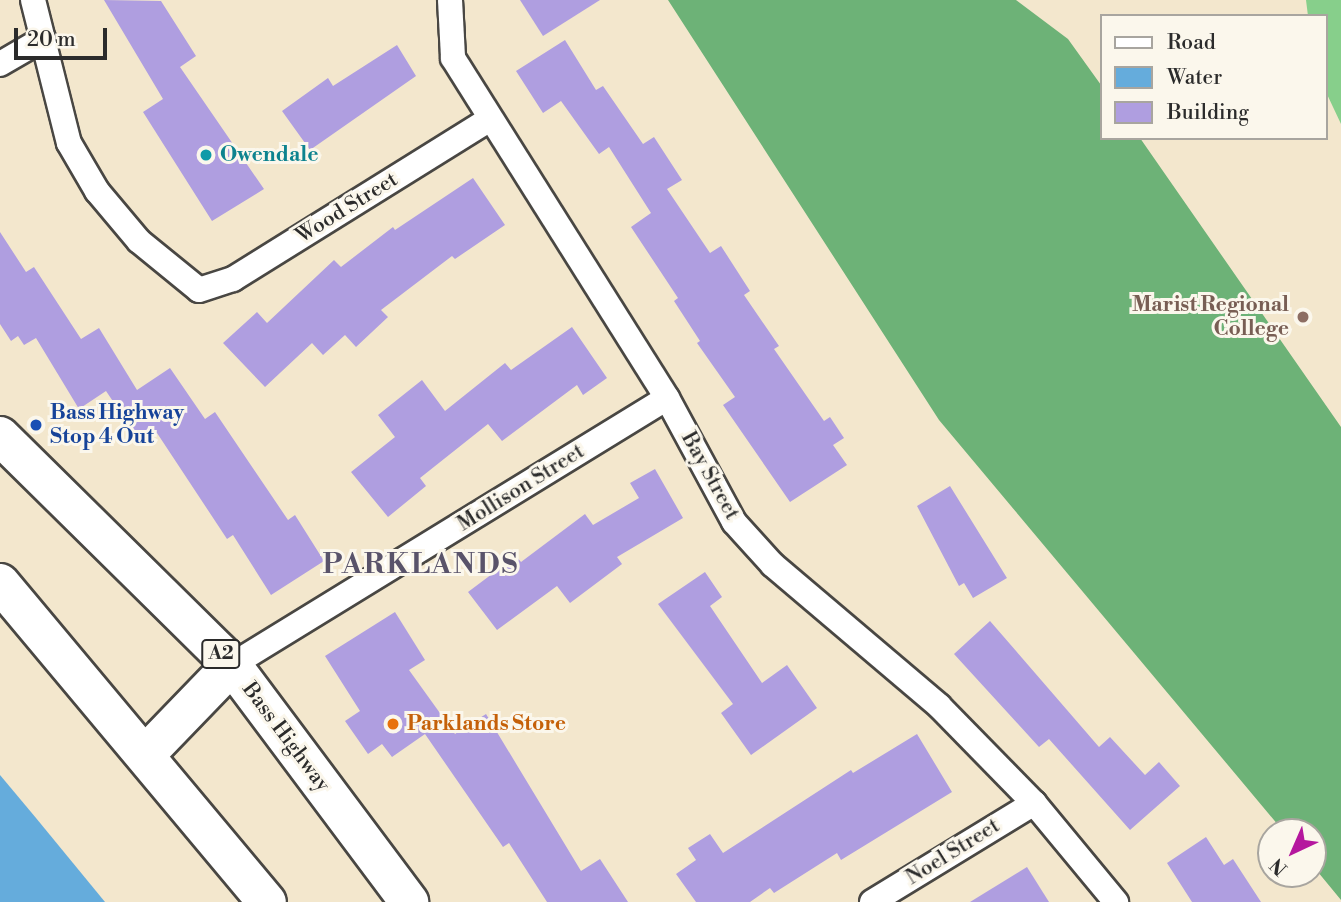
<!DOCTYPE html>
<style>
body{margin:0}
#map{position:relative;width:1341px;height:902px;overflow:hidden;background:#f3e7cd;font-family:"Libre Bodoni",serif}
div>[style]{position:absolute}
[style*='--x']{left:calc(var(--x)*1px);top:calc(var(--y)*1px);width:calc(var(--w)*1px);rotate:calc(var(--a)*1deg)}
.green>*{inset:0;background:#87cf8b}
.forest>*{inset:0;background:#6db277}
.water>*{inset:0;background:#65acdc}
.building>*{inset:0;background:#af9ee0}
.roads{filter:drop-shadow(2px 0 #494743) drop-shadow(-2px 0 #494743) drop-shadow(0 2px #494743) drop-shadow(0 -2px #494743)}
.street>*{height:24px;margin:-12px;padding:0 12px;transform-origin:12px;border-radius:12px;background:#fff}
.highway>*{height:38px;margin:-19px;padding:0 19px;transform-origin:19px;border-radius:19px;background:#fff}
.dots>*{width:19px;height:19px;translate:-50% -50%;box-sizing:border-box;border:4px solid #fbf7ec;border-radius:50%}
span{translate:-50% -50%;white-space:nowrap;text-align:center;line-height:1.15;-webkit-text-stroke:6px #fbf7ec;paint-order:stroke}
.shield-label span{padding:2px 5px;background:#fbf7ec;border:2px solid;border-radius:5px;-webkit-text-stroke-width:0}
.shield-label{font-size:19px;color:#2b2b2b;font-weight:700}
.culture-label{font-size:21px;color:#0d838f;font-weight:700}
.left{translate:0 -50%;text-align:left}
.street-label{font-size:21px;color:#2b2b2b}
.education-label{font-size:21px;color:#785e54;font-weight:700}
.right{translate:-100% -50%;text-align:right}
.transit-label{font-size:21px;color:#164399;font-weight:700}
.food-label{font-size:21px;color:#c56008;font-weight:700}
.district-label{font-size:28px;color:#59536a;font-weight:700;letter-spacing:2px}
.legend{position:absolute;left:1100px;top:14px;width:228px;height:126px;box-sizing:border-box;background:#fbf7ec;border:2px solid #a8a59f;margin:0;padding:9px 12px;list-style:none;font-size:21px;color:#2b2b2b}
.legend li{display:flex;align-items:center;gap:14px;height:35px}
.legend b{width:35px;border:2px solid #a8a59f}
.north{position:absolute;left:1257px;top:818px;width:70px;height:70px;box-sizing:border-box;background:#fbf7ec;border:2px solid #a8a59f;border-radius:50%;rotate:224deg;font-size:19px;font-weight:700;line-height:28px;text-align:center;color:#2b2b2b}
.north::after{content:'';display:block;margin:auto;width:24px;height:32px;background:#b5179e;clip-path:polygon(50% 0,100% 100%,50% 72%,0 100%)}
.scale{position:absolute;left:14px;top:28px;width:93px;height:32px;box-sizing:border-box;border:4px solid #2b2b2b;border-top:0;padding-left:9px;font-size:21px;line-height:24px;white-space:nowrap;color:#2b2b2b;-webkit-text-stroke:5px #fbf7ec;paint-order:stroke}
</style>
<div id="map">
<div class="green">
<i style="clip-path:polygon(1306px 0,1341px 0,1341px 124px,1325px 90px,1325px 16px,1308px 16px)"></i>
</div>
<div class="forest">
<i style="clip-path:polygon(668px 0,1016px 0,1068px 39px,1101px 85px,1101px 138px,1140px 138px,1341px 427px,1341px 900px,1313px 866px,1313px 832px,1284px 832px,939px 420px)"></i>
</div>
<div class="water">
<i style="clip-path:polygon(0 775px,36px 818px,105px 902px,0 902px)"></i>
</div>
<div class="building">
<i style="clip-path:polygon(104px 0,161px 1px,196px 56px,180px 67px,264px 189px,212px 221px,143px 112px,163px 99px)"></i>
<i style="clip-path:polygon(520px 0,600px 0,543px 36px)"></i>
<i style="clip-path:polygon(565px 40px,596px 90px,603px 86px,643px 144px,654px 137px,682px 180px,667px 189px,710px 253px,721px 246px,750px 291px,744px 295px,779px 346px,774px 349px,824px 421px,830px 417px,844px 438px,833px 445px,847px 465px,790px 502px,723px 405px,735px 397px,697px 343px,700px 341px,674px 301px,678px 298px,631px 227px,651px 213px,609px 147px,599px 154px,561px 101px,543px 113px,516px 71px)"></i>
<i style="clip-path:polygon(397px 45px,416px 76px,310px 150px,282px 111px,328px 78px,333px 86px)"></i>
<i style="clip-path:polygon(473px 178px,505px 225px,455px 259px,452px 256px,381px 310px,388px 317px,356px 347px,345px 335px,323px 355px,312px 343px,265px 387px,223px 343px,257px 312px,267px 323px,334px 260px,341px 267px,393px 227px,395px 230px)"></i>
<i style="clip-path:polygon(0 232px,26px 272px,34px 267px,81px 339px,99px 328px,137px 390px,170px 368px,205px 419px,215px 412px,288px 520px,295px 515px,324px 561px,271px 595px,233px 535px,227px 539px,157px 433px,141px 443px,106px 391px,79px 409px,36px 338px,24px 345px,18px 336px,11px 341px,0 324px)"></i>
<i style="clip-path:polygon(572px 327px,607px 378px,583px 395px,577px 385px,502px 441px,488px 424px,420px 478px,426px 486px,388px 517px,351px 472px,395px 437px,378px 415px,422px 380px,445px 411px,505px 363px,511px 370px)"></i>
<i style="clip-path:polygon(655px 469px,683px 518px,617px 557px,622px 564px,570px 603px,557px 586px,497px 630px,468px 592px,516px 556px,521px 562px,585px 514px,593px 525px,639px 498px,630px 483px)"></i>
<i style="clip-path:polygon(950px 486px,1007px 578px,973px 598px,964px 583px,959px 586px,917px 506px)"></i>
<i style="clip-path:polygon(705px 572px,722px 597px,710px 606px,762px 683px,787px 665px,817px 708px,751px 755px,721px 713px,733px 704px,658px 604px)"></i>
<i style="clip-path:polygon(395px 612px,425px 660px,409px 670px,455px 734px,486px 714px,581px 871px,600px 859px,628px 902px,547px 902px,509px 843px,503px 847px,425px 734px,392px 757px,382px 744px,368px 754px,345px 721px,360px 711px,325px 656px)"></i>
<i style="clip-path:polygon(990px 621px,1099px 747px,1110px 737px,1145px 775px,1159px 762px,1180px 786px,1130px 830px,1049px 739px,1039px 747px,954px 654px)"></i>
<i style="clip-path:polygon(917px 734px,952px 792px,841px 860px,837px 853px,774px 893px,770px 888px,750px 902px,696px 902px,676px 874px,696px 860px,688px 848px,710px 834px,723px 853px,851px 770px,853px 773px)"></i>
<i style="clip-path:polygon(1206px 837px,1224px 865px,1233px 859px,1261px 902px,1192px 902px,1167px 863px)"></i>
<i style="clip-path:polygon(1027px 867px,1049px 902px,970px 902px)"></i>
</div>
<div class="roads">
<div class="street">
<i style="--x:33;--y:0;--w:147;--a:75.9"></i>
<i style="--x:69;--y:143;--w:56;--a:59.7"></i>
<i style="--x:97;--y:191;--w:65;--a:50"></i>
<i style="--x:139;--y:241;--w:77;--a:39.2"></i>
<i style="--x:199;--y:290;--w:36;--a:-18"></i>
<i style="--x:233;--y:279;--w:303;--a:-31.9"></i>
<i style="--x:450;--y:0;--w:58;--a:87"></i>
<i style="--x:453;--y:58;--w:402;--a:57.8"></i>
<i style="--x:667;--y:398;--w:141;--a:61.6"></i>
<i style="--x:734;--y:522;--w:58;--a:47.8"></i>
<i style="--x:773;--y:565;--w:218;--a:40.3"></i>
<i style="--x:939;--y:706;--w:136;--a:45.6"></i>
<i style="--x:1034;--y:803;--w:129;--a:50.4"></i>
<i style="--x:0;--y:64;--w:50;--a:-30.2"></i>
<i style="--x:232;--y:665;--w:510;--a:-31.54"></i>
<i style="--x:872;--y:902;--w:190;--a:-31.4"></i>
</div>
<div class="highway">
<i style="--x:0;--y:436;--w:326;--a:44.6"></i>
<i style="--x:232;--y:665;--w:296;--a:53.2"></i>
<i style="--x:0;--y:583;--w:416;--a:50.1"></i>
<i style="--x:146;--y:754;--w:124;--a:-46"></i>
</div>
</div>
<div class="dots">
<i style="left:206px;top:155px;background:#0f9aa8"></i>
<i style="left:1303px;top:317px;background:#8d6e63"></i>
<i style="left:36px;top:425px;background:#1a4fb4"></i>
<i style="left:393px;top:724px;background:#e8710a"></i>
</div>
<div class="shield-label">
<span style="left:221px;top:654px">A2</span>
</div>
<div class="culture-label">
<span class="left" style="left:220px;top:155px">Owendale</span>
</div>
<div class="street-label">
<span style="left:347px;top:208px;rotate:-32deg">Wood Street</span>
<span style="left:710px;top:476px;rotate:61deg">Bay Street</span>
<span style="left:521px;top:488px;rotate:-32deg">Mollison Street</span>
<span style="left:286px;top:737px;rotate:53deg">Bass Highway</span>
<span style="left:953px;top:852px;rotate:-32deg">Noel Street</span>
</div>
<div class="education-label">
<span class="right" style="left:1289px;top:317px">Marist Regional<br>College</span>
</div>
<div class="transit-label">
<span class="left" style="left:50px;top:425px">Bass Highway<br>Stop 4 Out</span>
</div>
<div class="food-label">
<span class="left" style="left:407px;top:724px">Parklands Store</span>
</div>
<div class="district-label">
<span style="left:421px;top:565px">PARKLANDS</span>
</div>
<ul class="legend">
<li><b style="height:9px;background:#fff"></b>Road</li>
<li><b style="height:19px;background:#65acdc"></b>Water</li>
<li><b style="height:19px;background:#af9ee0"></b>Building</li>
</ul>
<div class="north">N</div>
<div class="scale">20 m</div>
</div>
